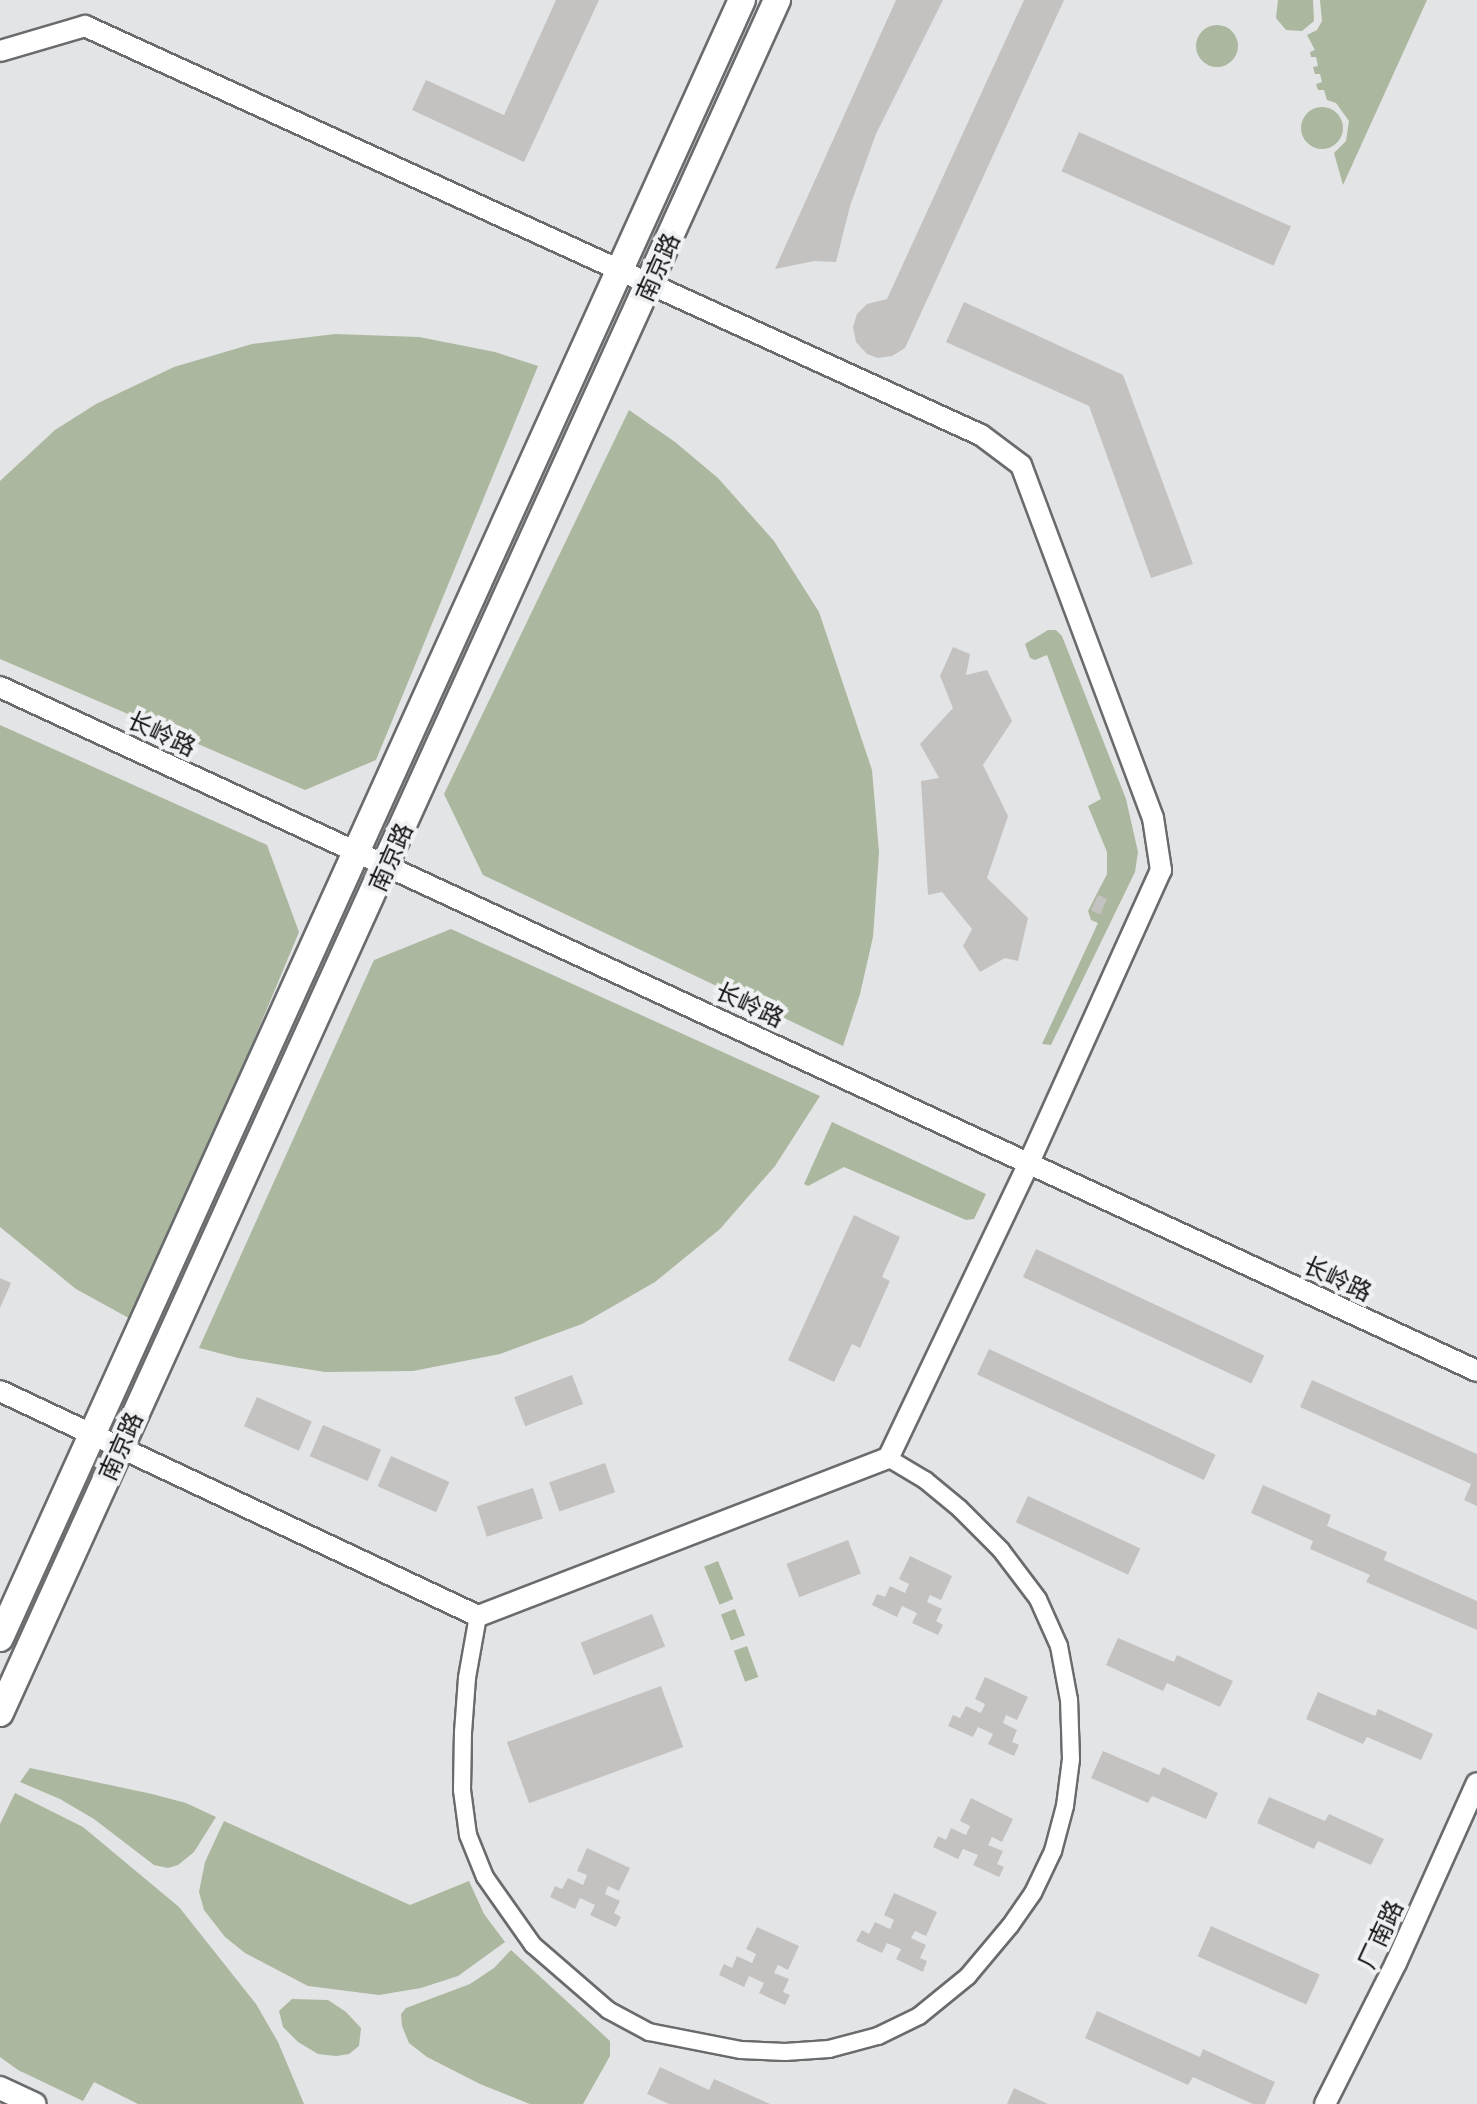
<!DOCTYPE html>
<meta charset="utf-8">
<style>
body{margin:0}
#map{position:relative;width:1477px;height:2104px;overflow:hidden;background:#e3e4e6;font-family:Lato,"Noto Sans SC",sans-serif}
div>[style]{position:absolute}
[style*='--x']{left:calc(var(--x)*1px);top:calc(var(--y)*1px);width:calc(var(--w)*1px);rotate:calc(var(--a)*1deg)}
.green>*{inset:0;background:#abb79e;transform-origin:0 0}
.round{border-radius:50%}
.building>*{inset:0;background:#c4c2c0;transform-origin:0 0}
.roads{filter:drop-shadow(2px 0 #696b6d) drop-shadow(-2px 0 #696b6d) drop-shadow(0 2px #696b6d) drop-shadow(0 -2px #696b6d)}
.minor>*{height:16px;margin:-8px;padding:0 8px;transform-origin:8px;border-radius:8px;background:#fff}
.tertiary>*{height:20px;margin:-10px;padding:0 10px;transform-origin:10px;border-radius:10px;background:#fff}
.secondary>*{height:22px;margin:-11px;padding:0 11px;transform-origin:11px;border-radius:11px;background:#fff}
.primary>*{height:26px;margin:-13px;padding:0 13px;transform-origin:13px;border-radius:13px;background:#fff}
span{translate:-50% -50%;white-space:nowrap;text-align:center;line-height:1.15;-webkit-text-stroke:8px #f0f1f3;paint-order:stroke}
.street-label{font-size:24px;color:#101011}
</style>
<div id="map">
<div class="green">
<i style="clip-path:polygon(1278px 0,1313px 0,1314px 21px,1302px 31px,1286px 30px,1276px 18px)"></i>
<i style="clip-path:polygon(1320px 0,1427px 0,1343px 185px,1334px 153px,1346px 141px,1349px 121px,1336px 103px,1327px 100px,1324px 90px,1318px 90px,1316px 84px,1322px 82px,1320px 74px,1315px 74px,1313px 67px,1318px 66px,1316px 57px,1311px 57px,1310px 52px,1315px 50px,1307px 35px,1317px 30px,1322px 21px)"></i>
<i class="round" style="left:1196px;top:25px;width:42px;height:42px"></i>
<i class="round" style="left:1301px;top:107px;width:42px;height:42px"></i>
<i style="clip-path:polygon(335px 334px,419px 337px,495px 352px,538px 366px,376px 760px,305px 790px,0 659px,0 481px,55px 430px,96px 404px,174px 367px,252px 344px)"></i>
<i style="clip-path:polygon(629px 410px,675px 442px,718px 478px,774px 541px,819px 612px,872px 770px,879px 852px,873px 937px,860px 994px,843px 1046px,483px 875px,444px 794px)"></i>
<i style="clip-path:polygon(1048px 630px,1056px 630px,1062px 636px,1126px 799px,1138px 852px,1135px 872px,1051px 1045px,1042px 1044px,1098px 923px,1091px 920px,1088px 911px,1107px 874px,1107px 852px,1088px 806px,1101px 799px,1047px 655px,1035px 660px,1030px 658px,1025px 644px)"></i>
<i style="clip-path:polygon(0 725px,267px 845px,299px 932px,136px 1322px,76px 1289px,0 1227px)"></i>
<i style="clip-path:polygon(451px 929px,820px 1096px,775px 1166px,720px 1229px,655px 1282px,582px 1324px,500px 1354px,413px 1371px,325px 1372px,238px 1358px,199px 1348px,374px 960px)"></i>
<i style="clip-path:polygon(832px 1122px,986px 1194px,974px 1219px,966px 1220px,844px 1167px,808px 1186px,804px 1184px)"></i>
<i style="left:718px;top:1561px;width:41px;height:15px;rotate:68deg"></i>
<i style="left:735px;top:1609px;width:28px;height:15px;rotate:69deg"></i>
<i style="left:747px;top:1646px;width:33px;height:14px;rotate:70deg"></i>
<i style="clip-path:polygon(30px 1768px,152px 1794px,186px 1803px,216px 1817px,194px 1852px,178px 1865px,168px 1868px,154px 1865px,94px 1819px,60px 1799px,20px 1782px)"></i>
<i style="clip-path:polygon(15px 1793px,83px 1827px,179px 1907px,256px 2004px,278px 2042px,304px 2104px,138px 2104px,94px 2082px,83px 2101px,18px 2070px,0 2057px,0 1824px)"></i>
<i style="clip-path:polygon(224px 1821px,410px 1905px,469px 1881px,484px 1914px,505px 1942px,458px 1976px,421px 1988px,379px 1995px,308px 1986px,245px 1953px,225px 1937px,204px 1910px,199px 1892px,205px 1862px)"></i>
<i style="clip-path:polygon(511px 1950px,610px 2041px,610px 2056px,583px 2104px,530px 2104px,480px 2084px,427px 2057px,409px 2043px,402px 2026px,401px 2014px,406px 2008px,470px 1984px,494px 1968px)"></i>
<i style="clip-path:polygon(292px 1999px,328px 2000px,346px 2012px,361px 2028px,359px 2046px,349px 2054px,336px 2056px,318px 2054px,298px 2042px,283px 2027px,279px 2011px)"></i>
</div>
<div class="building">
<i style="clip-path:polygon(556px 0,599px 0,524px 162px,412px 110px,426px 80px,504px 115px)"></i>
<i style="clip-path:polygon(896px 0,943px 0,876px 134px,850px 206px,836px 262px,814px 261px,775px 269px)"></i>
<i style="clip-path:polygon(1024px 0,1064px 0,905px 348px,892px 356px,878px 358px,867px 354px,856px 342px,853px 327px,857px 314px,867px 304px,887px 299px)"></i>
<i style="left:1079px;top:132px;width:232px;height:43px;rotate:24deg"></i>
<i style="clip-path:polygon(964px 302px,1123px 375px,1193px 564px,1151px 578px,1089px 406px,946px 342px)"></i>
<i style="clip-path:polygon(953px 647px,970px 654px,966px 675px,987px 670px,1012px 721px,983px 765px,1008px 816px,987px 878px,1028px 918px,1018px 961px,1005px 958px,980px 972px,963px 946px,972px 929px,942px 892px,928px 895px,921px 781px,939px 778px,920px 744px,953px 708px,940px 676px)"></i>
<i style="left:1098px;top:895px;width:10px;height:17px;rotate:24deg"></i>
<i style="clip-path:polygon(854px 1215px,900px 1237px,882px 1277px,890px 1281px,860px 1348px,852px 1344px,834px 1382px,788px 1360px)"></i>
<i style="left:1036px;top:1249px;width:252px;height:31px;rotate:25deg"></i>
<i style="clip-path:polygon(0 1278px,11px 1283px,0 1308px)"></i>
<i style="left:989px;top:1349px;width:250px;height:28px;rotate:25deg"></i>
<i style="left:572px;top:1375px;width:31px;height:62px;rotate:69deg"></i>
<i style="clip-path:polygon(1312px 1380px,1477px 1454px,1477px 1506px,1464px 1500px,1471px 1484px,1300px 1407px)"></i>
<i style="left:257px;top:1397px;width:60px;height:32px;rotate:24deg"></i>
<i style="left:323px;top:1425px;width:63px;height:34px;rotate:23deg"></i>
<i style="left:391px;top:1456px;width:64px;height:33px;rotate:24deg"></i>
<i style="left:605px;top:1463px;width:31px;height:59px;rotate:71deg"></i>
<i style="clip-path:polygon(1263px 1485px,1331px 1515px,1327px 1526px,1387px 1552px,1384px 1560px,1477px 1601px,1477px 1630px,1366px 1582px,1370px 1575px,1310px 1549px,1313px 1541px,1251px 1513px)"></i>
<i style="left:533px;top:1488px;width:32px;height:59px;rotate:72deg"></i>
<i style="left:1028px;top:1496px;width:124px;height:29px;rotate:25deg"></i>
<i style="left:848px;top:1540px;width:36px;height:66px;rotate:69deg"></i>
<i style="clip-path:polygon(910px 1556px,952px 1576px,941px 1600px,930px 1595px,927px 1602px,942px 1609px,936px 1621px,943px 1625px,938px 1635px,912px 1623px,917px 1613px,902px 1606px,897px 1617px,872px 1605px,877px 1594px,885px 1597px,890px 1586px,905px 1593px,909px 1584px,899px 1579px)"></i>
<i style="left:652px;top:1614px;width:35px;height:77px;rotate:68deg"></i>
<i style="clip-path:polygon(1118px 1638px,1174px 1662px,1177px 1655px,1233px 1681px,1220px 1707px,1167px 1683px,1163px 1691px,1106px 1665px)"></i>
<i style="clip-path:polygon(985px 1677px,1028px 1697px,1017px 1720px,1006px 1715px,1003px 1723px,1017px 1730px,1012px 1742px,1019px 1745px,1014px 1756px,988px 1744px,993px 1734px,978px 1727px,973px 1737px,948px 1726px,953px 1715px,960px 1718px,966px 1706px,981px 1713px,985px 1704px,975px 1699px)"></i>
<i style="left:661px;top:1686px;width:65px;height:164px;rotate:70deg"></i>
<i style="clip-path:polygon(1318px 1692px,1375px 1716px,1378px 1709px,1433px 1734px,1421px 1760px,1367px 1737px,1363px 1744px,1306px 1719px)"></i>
<i style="clip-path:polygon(1103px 1751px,1159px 1775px,1163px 1767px,1218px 1793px,1206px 1819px,1152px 1796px,1148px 1803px,1091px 1778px)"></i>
<i style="clip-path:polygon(1269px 1797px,1325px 1821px,1329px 1814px,1384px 1839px,1371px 1865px,1318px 1841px,1314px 1849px,1257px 1823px)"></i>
<i style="clip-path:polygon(971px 1798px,1013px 1819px,1002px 1842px,992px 1837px,988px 1845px,1003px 1851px,997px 1864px,1004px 1867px,999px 1877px,973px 1865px,978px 1855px,963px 1849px,958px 1859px,933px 1847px,938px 1836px,946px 1840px,951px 1828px,966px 1835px,970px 1826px,960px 1821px)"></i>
<i style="clip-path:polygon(587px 1848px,630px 1868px,619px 1891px,608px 1886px,605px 1894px,620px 1901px,614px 1913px,621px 1917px,616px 1927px,590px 1915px,595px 1905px,580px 1898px,575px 1909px,550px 1897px,555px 1886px,562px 1889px,568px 1878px,583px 1885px,587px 1875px,577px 1871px)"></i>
<i style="clip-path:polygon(894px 1893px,937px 1912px,926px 1936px,915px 1931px,911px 1938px,926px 1945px,920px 1958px,927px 1961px,923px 1972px,896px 1959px,901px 1949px,887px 1943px,882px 1953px,856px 1941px,862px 1930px,869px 1934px,875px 1922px,890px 1929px,894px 1920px,884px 1915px)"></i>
<i style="left:1211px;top:1926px;width:119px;height:33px;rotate:24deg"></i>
<i style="clip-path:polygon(757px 1927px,799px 1946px,788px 1970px,778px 1965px,774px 1973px,789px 1979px,783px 1992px,790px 1995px,785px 2005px,759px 1993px,764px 1983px,749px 1976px,744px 1987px,719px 1975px,724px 1964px,732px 1968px,737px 1956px,752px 1963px,756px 1954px,746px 1949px)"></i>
<i style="clip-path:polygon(1097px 2011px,1200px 2057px,1203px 2049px,1275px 2082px,1265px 2104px,1253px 2104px,1193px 2077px,1188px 2085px,1085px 2038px)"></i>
<i style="clip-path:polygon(660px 2067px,709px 2090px,714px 2079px,770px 2104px,669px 2104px,647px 2094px)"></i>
<i style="clip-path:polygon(1014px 2088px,1048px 2104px,1007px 2104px)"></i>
</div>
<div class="roads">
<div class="minor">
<i style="--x:478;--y:1616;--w:63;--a:100.1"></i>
<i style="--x:467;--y:1678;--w:54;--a:94.2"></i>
<i style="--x:463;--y:1732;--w:58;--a:91"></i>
<i style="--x:462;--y:1790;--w:45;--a:82.4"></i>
<i style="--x:468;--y:1835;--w:45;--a:68"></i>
<i style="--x:485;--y:1877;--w:83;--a:54.8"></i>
<i style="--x:533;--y:1945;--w:99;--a:40.9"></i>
<i style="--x:608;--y:2010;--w:47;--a:28.2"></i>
<i style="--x:649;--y:2032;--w:94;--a:11.1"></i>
<i style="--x:741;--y:2050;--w:44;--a:2.6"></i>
<i style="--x:785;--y:2052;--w:44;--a:-3.9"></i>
<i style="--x:829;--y:2049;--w:51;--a:-14.9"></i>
<i style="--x:878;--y:2036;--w:46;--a:-26"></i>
<i style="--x:919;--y:2016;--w:63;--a:-39.2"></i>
<i style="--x:968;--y:1976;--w:65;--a:-50"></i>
<i style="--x:1010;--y:1926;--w:40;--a:-55.1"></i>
<i style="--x:1033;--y:1893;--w:47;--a:-64.5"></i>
<i style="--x:1053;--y:1851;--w:47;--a:-75.1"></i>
<i style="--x:1065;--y:1806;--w:47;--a:-82.7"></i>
<i style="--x:1071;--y:1759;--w:59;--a:-91.9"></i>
<i style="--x:1069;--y:1700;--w:55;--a:-100.5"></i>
<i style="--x:1059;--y:1646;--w:51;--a:-114.1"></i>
<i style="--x:1038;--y:1599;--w:61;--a:-127.1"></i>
<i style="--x:1001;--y:1550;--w:59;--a:-135"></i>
<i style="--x:959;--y:1508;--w:44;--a:-140.5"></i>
<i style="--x:925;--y:1480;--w:43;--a:-149.3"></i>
</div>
<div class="tertiary">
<i style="--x:0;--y:51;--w:89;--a:-16.4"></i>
<i style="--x:85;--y:26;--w:985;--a:24.54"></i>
<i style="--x:981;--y:435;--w:50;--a:36.9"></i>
<i style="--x:1021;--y:465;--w:377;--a:69.5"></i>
<i style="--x:1153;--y:818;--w:53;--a:81.3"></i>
<i style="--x:1161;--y:870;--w:321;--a:114.3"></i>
<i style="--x:1029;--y:1163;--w:327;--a:115.5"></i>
<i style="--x:888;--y:1458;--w:439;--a:158.9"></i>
<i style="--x:478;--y:1616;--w:528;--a:-154.79"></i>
<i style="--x:0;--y:687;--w:1628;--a:24.85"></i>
<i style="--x:1325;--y:2104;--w:158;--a:-63.3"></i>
<i style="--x:1396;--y:1963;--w:197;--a:-65.8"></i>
</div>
<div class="secondary">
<i style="--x:0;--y:2088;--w:38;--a:25"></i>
</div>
<div class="primary">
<i style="--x:0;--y:1638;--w:1798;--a:-65.63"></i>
<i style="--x:0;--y:1713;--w:1881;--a:-65.6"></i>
</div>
</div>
<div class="street-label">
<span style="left:657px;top:267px;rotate:-66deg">南京路</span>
<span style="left:162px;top:733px;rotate:25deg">长岭路</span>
<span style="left:390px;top:857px;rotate:-66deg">南京路</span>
<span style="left:750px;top:1004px;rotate:25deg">长岭路</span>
<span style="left:1338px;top:1278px;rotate:25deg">长岭路</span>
<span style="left:120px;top:1446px;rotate:-66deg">南京路</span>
<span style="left:1380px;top:1934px;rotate:-65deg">厂南路</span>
</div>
</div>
